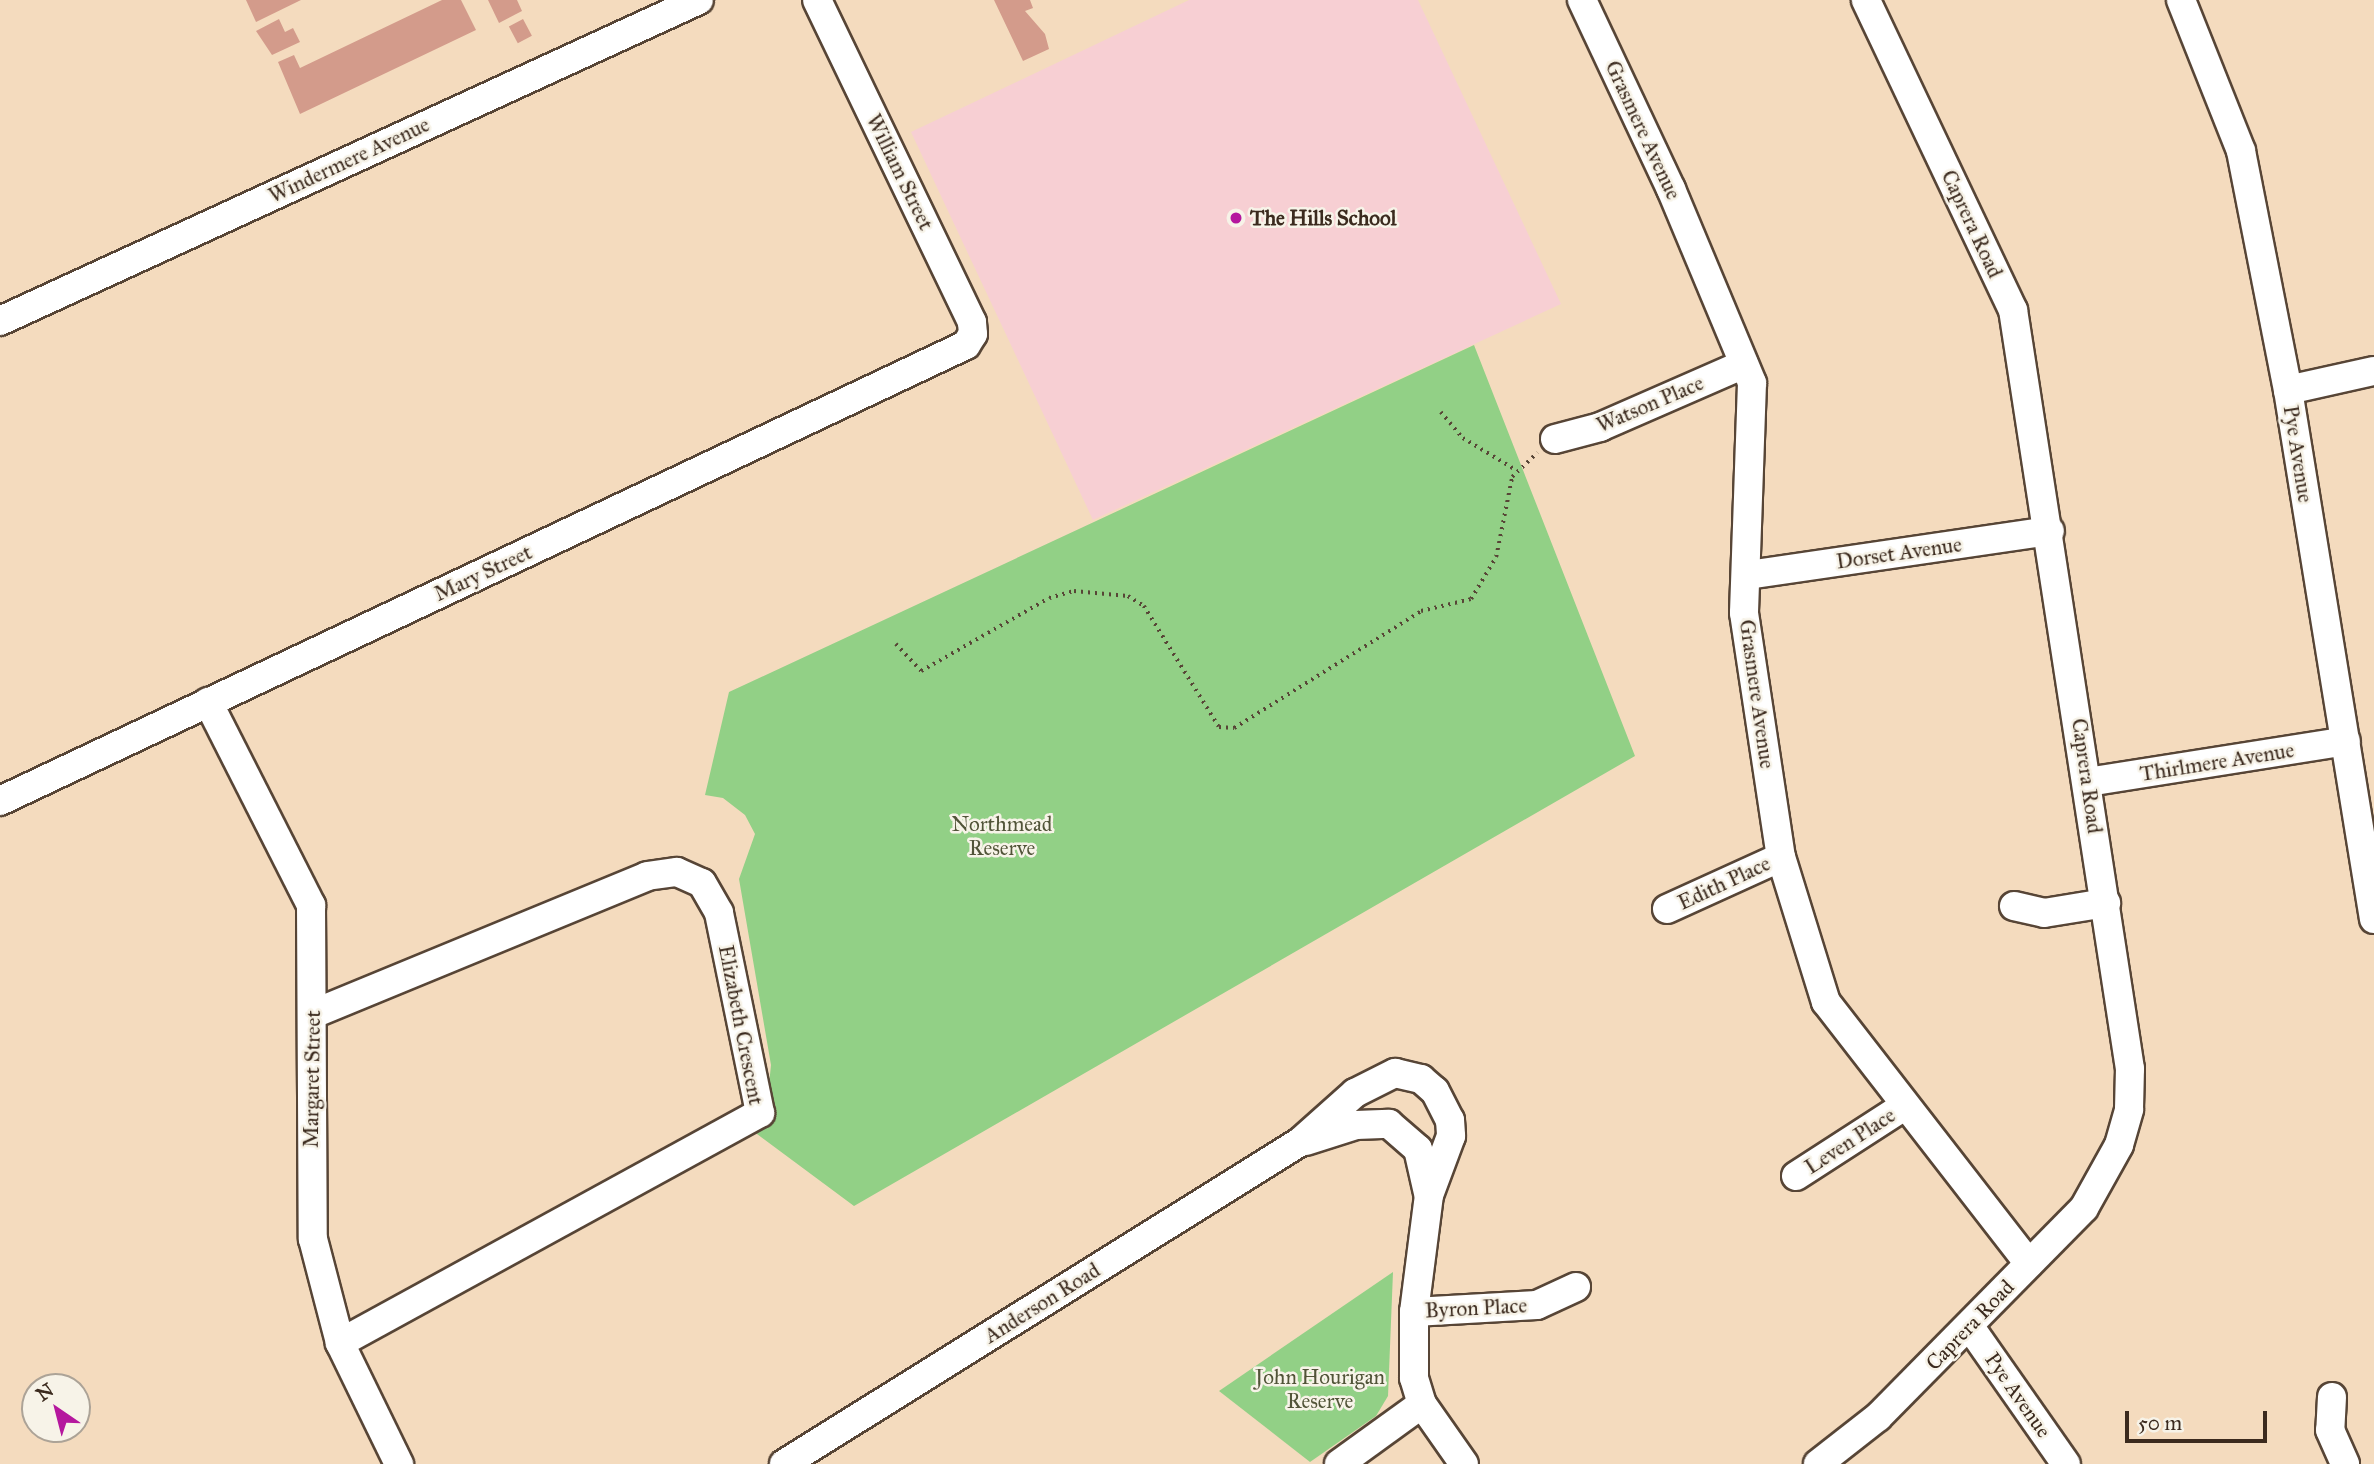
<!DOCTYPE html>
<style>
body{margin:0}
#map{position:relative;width:2374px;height:1464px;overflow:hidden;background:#f4dbbe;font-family:"IM FELL Great Primer",serif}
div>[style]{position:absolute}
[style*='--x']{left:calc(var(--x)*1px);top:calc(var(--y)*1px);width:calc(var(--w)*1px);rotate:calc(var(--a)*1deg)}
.built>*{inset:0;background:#f7cfd3}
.green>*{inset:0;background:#92d086}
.building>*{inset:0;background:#d39b8b;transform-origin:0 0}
.path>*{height:3.5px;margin-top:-1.75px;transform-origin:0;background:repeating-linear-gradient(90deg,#574536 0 2px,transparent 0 7px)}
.roads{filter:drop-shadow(2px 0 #574536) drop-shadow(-2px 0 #574536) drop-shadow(0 2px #574536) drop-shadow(0 -2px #574536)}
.minor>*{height:28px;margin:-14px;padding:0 14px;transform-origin:14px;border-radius:14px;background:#fff}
.dots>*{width:19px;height:19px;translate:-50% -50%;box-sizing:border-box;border:4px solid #f7f3e8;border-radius:50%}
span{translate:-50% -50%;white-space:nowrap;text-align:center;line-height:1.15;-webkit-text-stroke:5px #f7f3e8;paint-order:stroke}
.street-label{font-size:21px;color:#3b2a1e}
.poi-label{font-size:21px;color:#3b2a1e;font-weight:700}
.left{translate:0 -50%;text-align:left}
.park-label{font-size:21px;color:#515438}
.north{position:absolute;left:21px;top:1373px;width:70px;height:70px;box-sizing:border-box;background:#f7f3e8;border:2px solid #aca397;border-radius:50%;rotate:325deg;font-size:19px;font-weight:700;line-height:28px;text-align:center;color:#3b2a1e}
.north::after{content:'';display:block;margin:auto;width:24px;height:32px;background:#b5179e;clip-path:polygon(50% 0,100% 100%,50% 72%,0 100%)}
.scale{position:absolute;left:2125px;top:1411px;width:142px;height:32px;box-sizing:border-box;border:4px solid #3b2a1e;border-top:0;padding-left:9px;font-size:21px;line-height:24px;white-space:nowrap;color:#3b2a1e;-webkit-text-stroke:5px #f7f3e8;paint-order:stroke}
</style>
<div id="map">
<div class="built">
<i style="clip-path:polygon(1189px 0,1418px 0,1561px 304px,1093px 520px,911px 132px)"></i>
</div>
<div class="green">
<i style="clip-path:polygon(1474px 345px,1635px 756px,854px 1206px,753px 1131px,767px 1104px,771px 1065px,739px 879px,755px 834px,745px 815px,723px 798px,705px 795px,729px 692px)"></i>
<i style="clip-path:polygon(1393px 1272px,1388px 1396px,1376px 1416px,1310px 1462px,1219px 1391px)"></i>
</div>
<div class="building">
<i style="clip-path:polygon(246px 0,301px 0,256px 22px)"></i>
<i style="clip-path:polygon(442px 0,461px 0,476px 30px,300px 114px,278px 62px,294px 55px,300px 68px)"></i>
<i style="clip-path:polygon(488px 0,517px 0,522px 11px,499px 23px)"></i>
<i style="clip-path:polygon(994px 0,1030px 0,1033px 8px,1025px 11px,1045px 34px,1049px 49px,1023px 61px)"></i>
<i style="clip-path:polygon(279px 19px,285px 32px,293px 28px,300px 42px,272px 55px,256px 31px)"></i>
<i style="left:523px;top:19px;width:19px;height:16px;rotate:62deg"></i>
</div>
<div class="path">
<i style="--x:1441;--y:412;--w:34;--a:50"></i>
<i style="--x:1463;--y:438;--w:62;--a:31.1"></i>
<i style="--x:896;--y:644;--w:37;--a:47"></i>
<i style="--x:921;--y:671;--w:147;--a:-29.7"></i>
<i style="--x:1049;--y:598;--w:26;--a:-16"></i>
<i style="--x:1074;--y:591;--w:54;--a:5.3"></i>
<i style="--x:1128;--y:596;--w:19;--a:32"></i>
<i style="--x:1144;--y:606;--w:142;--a:58.2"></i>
<i style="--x:1219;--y:727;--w:15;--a:4"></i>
<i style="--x:1234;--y:728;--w:221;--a:-32"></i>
<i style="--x:1421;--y:611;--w:51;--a:-13.5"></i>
<i style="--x:1471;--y:599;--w:49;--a:-59.2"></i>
<i style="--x:1496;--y:557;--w:82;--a:-78.7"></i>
<i style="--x:1512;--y:477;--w:35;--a:-44"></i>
</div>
<div class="roads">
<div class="minor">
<i style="--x:1582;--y:0;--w:209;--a:64.8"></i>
<i style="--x:1671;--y:189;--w:210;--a:67.3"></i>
<i style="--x:1752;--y:383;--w:230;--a:92"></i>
<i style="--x:1744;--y:613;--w:247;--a:81.4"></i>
<i style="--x:1781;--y:857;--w:152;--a:72.8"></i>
<i style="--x:1826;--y:1002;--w:331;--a:52.2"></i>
<i style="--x:2181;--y:0;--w:162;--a:68.3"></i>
<i style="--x:2241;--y:151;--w:244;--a:78.9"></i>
<i style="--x:2288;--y:390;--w:536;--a:80.77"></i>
<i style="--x:0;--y:321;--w:769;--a:-24.67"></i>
<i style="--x:2288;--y:390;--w:88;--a:-12.5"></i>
<i style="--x:1555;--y:439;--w:47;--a:-14.9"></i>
<i style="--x:1600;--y:427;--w:157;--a:-23.6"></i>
<i style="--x:1748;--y:575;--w:305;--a:-8.3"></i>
<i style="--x:208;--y:702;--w:228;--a:63.1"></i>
<i style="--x:311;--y:905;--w:334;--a:89.7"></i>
<i style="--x:313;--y:1239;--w:107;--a:75.4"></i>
<i style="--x:340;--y:1343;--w:135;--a:64"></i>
<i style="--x:2088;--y:782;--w:261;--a:-9"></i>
<i style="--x:0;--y:801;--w:1068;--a:-25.27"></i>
<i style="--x:966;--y:345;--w:13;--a:-58"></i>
<i style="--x:973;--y:334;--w:12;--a:-95"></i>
<i style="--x:972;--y:322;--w:357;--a:-115.7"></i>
<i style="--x:2014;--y:906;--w:31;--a:13"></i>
<i style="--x:2044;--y:913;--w:63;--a:-9.2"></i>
<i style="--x:1667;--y:909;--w:125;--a:-24.5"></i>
<i style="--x:313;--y:1014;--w:361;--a:-22.4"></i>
<i style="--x:647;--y:876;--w:30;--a:-8"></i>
<i style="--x:677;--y:872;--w:27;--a:24"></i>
<i style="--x:702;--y:883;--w:34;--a:60"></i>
<i style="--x:719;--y:913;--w:204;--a:78.4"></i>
<i style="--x:760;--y:1113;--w:479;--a:151.3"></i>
<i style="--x:1306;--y:1141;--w:52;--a:-17.7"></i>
<i style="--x:1356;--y:1125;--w:33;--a:-2"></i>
<i style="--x:1389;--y:1124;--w:38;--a:41"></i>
<i style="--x:1418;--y:1149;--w:45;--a:77.2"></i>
<i style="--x:1796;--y:1176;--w:129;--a:-32.9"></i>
<i style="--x:1414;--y:1312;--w:123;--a:-3.3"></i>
<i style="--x:1537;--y:1305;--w:43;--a:-24.8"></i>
<i style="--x:1970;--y:1327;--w:167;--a:55"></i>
<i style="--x:2332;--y:1397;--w:33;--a:93"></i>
<i style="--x:2330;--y:1430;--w:37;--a:66"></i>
<i style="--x:784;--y:1464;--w:608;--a:-31.97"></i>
<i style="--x:1300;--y:1142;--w:74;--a:-41.7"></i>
<i style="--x:1355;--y:1093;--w:45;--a:-26.6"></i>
<i style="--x:1395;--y:1073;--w:27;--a:13"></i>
<i style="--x:1421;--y:1079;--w:18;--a:41"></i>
<i style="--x:1435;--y:1091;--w:33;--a:63"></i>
<i style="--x:1450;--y:1120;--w:16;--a:86"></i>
<i style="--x:1451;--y:1136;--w:63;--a:110.4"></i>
<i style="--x:1429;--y:1195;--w:118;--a:97.3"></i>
<i style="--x:1414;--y:1312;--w:66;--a:90"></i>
<i style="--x:1414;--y:1378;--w:27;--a:73"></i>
<i style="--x:1422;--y:1404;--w:73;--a:55"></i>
<i style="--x:1339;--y:1464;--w:102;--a:-35.9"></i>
<i style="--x:1818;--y:1464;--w:76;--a:-38.1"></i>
<i style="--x:1878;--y:1417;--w:293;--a:-45.4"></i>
<i style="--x:2084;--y:1208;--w:72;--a:-60.9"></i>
<i style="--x:2119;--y:1145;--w:37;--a:-74"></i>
<i style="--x:2129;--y:1109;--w:40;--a:-88.6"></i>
<i style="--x:2130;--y:1069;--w:768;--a:-98.76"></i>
<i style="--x:2013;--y:310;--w:343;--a:-115.4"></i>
</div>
</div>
<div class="dots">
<i style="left:1236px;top:218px;background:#b5179e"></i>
</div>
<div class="street-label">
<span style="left:1643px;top:130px;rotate:65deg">Grasmere Avenue</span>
<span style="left:349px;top:160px;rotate:-25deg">Windermere Avenue</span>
<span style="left:900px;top:172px;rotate:64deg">William Street</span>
<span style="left:1972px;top:224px;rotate:65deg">Caprera Road</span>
<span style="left:1650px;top:404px;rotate:-23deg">Watson Place</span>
<span style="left:2298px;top:454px;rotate:81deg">Pye Avenue</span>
<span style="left:1899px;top:553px;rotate:-8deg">Dorset Avenue</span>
<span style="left:483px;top:573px;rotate:-25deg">Mary Street</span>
<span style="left:1757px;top:694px;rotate:82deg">Grasmere Avenue</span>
<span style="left:2217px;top:762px;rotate:-9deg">Thirlmere Avenue</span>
<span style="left:2087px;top:776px;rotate:82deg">Caprera Road</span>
<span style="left:1724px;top:883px;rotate:-25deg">Edith Place</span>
<span style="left:741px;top:1025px;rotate:79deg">Elizabeth Crescent</span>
<span style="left:312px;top:1079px;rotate:-89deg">Margaret Street</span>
<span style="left:1850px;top:1141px;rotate:-33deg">Leven Place</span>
<span style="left:1042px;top:1303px;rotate:-32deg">Anderson Road</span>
<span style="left:1476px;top:1308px;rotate:-3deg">Byron Place</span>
<span style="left:1970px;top:1325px;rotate:-46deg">Caprera Road</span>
<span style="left:2018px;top:1395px;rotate:55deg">Pye Avenue</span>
</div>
<div class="poi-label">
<span class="left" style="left:1250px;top:218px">The Hills School</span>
</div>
<div class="park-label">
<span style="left:1002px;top:836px">Northmead<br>Reserve</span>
<span style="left:1320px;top:1389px">John Hourigan<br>Reserve</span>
</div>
<div class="north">N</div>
<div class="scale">50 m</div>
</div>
